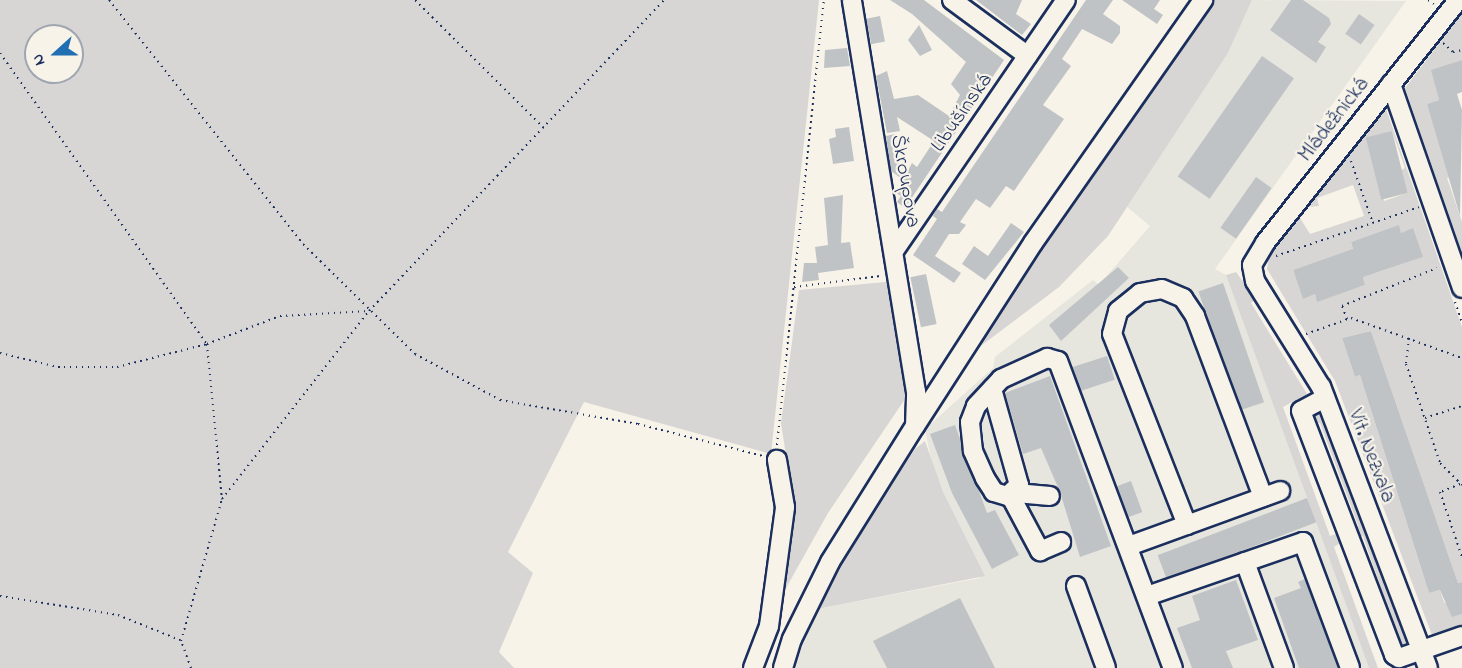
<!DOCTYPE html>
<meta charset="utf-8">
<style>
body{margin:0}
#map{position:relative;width:1462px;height:668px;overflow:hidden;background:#f7f3e8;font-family:"Indie Flower",sans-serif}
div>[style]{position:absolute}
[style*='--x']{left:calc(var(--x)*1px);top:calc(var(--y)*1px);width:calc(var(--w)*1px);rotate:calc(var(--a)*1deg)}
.built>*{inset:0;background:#e6e5de}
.green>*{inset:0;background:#d7d6d4}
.building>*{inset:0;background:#c0c3c5;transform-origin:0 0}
.path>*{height:2px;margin-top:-1px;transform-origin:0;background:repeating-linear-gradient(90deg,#1b2f5e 0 1.5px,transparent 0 6px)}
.roads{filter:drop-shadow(2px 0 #1b2f5e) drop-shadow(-2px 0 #1b2f5e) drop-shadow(0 2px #1b2f5e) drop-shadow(0 -2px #1b2f5e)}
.minor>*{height:18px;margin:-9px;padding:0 9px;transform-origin:9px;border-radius:9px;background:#f7f3e8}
span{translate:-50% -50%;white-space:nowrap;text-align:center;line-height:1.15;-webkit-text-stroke:4.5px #f7f3e8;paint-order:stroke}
.street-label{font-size:21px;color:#1b2f5e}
.north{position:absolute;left:24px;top:24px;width:60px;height:60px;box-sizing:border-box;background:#f7f3e8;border:2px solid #9fa5b1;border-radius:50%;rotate:249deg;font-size:16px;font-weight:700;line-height:24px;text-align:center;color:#1b2f5e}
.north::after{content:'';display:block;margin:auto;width:21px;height:27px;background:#1f6fb2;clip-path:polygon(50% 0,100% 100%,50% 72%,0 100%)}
</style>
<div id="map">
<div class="built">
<i style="clip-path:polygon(1252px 0,1406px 1px,1215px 269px,1226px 275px,1369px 668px,791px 668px,812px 610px,980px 578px,933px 469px,925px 429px,993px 368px,995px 357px,1093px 280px,1099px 285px,1150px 226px,1127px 207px,1228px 53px)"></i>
</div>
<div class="green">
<i style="clip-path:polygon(evenodd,0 0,819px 0,771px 454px,584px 402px,508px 552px,533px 573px,499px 652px,514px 668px,0 668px,0 0,36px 36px,72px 36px,72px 72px,36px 72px,36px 36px)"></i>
<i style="clip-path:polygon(1209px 0,1252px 0,1228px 53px,1127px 207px,1108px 236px,1059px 287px,978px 348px,973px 344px)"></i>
<i style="clip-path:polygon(1462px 13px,1462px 60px,1432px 71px,1439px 100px,1427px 104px,1452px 176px,1447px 178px,1462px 222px,1462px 254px,1405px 88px)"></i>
<i style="clip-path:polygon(evenodd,1386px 109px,1462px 327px,1462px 582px,1458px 583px,1371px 331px,1342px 338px,1355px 377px,1360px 375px,1364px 388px,1429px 593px,1440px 590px,1444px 602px,1462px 614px,1462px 625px,1432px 635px,1335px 381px,1267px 269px,1269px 256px,1300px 218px,1310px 234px,1364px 216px,1353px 185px,1317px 198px,1319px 206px,1308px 207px,1386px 109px,1392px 131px,1405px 168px,1400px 171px,1407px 193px,1384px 201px,1367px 140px,1392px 131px,1386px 109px,1399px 226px,1401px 233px,1413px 229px,1422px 257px,1375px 273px,1361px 270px,1365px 285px,1317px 301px,1315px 294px,1303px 298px,1293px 270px,1341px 254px,1355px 256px,1351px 242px,1399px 226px)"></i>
<i style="clip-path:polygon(1236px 272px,1256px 299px,1251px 303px,1307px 394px,1283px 407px,1330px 536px,1339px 533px,1343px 541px,1334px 547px,1378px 668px,1369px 668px,1226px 275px)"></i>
<i style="clip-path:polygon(896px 281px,907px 396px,828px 513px,776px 606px,790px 481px,781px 423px,799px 290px)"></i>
<i style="clip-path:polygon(1318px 411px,1408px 644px,1403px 652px,1363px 536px,1356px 536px,1358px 525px,1320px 423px,1314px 423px,1310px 415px)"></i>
<i style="clip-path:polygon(925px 441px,943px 492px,985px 576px,812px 610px,833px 570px,915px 449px)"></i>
</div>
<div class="building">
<i style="clip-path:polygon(890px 0,924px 0,1004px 60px,905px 208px,897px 202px,901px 196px,896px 193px,912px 163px,917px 167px,934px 141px,897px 117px,900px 131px,887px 133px,876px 76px,887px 71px,894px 99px,918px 95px,949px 116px,960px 95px,951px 84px,966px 62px,912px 14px)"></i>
<i style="clip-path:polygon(976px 0,1022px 0,1016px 14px,1031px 24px,1022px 35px)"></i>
<i style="clip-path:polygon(1086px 0,1113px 0,1103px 14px,1120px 26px,1120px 33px,1112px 44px,1082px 29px,1062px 59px,1071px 66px,1043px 105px,1064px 119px,1014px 191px,1006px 186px,990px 208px,976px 199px,960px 222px,966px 225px,959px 234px,949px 234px,935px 256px,961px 273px,954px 283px,913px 255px,937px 219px,933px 216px,937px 209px,942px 212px)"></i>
<i style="clip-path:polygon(1122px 0,1160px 0,1154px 9px,1163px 15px,1157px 24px)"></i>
<i style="clip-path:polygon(1291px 0,1303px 0,1329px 18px,1331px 24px,1318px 42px,1326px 47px,1316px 63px,1270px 30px)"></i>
<i style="left:1359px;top:14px;width:19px;height:24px;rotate:35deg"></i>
<i style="left:880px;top:16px;width:26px;height:14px;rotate:79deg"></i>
<i style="clip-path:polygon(919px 25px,932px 50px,920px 56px,908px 40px)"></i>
<i style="clip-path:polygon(847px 48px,850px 66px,824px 68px,825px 50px)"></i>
<i style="left:1262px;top:56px;width:39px;height:147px;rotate:35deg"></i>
<i style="clip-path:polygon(1462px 60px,1462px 92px,1457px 94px,1462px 110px,1460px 216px,1427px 104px,1439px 100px,1431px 70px)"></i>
<i style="clip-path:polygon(849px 127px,854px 161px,833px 164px,829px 139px,836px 137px,835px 129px)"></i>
<i style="left:1392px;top:131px;width:64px;height:27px;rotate:76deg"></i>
<i style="clip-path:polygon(895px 134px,902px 179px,891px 171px,886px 136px)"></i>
<i style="left:1256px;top:177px;width:19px;height:62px;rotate:35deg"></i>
<i style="clip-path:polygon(843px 195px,841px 243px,850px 242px,854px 268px,818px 273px,819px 280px,802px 282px,804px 263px,817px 263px,815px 247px,828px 245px,824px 198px)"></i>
<i style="clip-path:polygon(1011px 223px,1024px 232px,985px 280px,962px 264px,974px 246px,988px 256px)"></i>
<i style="clip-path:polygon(1399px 225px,1401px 233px,1413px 228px,1423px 257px,1363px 277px,1365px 285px,1317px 302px,1315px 294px,1303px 299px,1293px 270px,1353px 249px,1351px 242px)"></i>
<i style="clip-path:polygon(1118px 267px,1129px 278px,1061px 341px,1049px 325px)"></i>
<i style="left:926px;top:274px;width:51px;height:16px;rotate:78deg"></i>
<i style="left:1223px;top:283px;width:126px;height:26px;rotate:71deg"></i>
<i style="clip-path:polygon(1371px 331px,1458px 583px,1462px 582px,1462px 614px,1452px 617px,1440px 590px,1429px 593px,1364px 388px,1360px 375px,1355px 377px,1342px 338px)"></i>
<i style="left:1107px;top:356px;width:25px;height:36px;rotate:72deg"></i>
<i style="clip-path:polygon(1050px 376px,1111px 546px,1080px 557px,1060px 492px,1041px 448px,1023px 454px,1005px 393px)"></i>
<i style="clip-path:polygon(955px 425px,987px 513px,995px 510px,1019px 555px,992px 569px,952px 493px,930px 434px)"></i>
<i style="left:1131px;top:481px;width:33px;height:15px;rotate:70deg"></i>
<i style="left:1307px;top:498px;width:26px;height:160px;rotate:69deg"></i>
<i style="clip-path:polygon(1305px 579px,1338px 668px,1299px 668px,1274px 598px,1301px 588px,1298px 582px)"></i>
<i style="clip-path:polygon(1236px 580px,1258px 640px,1226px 651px,1233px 668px,1192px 668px,1177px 628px,1200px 620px,1192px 596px)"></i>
<i style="clip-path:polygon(960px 598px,995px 668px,887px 668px,873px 641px)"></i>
</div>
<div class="path">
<i style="--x:109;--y:0;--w:312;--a:51.5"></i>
<i style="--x:303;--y:244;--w:157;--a:44.5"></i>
<i style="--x:415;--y:354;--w:97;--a:28.4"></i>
<i style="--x:500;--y:400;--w:140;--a:9.9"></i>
<i style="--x:638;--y:424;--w:129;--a:14.4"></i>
<i style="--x:415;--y:0;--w:182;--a:44.8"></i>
<i style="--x:1428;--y:0;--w:7;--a:34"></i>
<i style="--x:1443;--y:43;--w:13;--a:42"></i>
<i style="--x:1453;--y:52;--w:9;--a:-13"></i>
<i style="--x:0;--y:53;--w:357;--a:54.6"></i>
<i style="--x:207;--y:344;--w:156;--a:84.5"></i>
<i style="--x:1351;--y:161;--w:66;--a:70.5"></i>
<i style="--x:1276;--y:256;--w:151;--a:-18.9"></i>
<i style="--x:794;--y:287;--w:87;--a:-7.3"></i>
<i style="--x:1455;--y:302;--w:21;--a:71"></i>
<i style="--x:1347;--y:319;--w:14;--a:-111"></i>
<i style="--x:1342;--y:306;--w:102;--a:-21.8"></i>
<i style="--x:1306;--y:334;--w:48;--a:-19.6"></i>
<i style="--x:1351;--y:318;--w:118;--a:19.8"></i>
<i style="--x:1409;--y:338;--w:26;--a:97"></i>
<i style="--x:1406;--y:364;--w:105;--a:71"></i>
<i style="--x:1440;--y:463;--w:31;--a:45"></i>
<i style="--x:0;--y:353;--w:60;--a:13.6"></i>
<i style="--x:58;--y:367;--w:59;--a:0"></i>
<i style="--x:117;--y:367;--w:93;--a:-14.3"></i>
<i style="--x:207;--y:344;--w:78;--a:-21"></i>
<i style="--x:280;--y:316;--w:89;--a:-3.2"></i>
<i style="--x:1425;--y:418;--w:39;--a:-18"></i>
<i style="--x:777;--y:445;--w:447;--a:-84"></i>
<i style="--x:1460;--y:484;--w:22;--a:158"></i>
<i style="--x:1440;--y:492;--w:69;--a:71.3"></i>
<i style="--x:0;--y:596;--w:120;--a:9.1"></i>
<i style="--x:118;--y:615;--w:67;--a:22"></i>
<i style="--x:191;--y:668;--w:29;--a:-110"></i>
<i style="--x:181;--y:641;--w:148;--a:-73.9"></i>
<i style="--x:222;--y:499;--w:239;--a:-52"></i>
<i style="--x:369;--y:311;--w:429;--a:-46.5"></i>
</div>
<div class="roads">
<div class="minor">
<i style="--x:952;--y:0;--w:94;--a:36.4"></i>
<i style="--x:1391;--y:84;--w:216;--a:70.8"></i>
<i style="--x:894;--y:251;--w:304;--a:-55.6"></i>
<i style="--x:992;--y:389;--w:100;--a:74.3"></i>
<i style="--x:1019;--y:485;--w:16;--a:137"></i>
<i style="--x:1007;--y:496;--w:14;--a:-163"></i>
<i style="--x:994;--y:492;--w:17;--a:-123"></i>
<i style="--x:985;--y:478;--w:30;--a:-114"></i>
<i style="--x:973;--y:451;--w:29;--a:-96"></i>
<i style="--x:970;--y:422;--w:17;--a:-69"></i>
<i style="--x:976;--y:406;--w:37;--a:-47"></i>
<i style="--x:1001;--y:379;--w:51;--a:-24.5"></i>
<i style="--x:1047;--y:358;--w:11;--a:15"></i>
<i style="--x:1058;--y:361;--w:328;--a:69.5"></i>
<i style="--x:1325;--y:398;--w:27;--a:152"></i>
<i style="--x:1301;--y:411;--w:261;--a:69.1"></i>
<i style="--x:1394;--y:655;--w:6;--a:31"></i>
<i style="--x:1399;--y:658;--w:67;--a:-19.2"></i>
<i style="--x:915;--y:426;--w:218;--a:-57.2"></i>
<i style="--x:1033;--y:243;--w:297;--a:-55"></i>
<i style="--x:1016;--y:493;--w:34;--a:5"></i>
<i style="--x:1010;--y:495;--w:64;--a:61.8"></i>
<i style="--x:1040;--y:551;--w:23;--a:-23"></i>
<i style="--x:1187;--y:525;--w:205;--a:-111.4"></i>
<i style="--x:1112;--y:334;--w:24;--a:-75"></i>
<i style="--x:1118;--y:311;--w:28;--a:-39"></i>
<i style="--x:1140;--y:293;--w:22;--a:-10"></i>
<i style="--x:1162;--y:289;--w:23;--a:23"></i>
<i style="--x:1183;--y:298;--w:22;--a:56"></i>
<i style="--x:1195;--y:316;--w:193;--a:69.4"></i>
<i style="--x:1129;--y:546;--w:161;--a:-20"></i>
<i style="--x:1245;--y:562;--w:113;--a:69.8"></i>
<i style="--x:1076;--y:586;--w:87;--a:69.9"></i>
<i style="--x:1147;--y:596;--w:165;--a:-19.1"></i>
<i style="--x:1303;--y:542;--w:134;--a:69.5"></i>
<i style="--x:753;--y:668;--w:45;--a:-69.1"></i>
<i style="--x:769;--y:626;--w:120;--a:-82.3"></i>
<i style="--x:785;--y:507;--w:48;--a:-99.7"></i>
<i style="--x:783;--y:668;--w:30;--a:-73"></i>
<i style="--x:792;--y:639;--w:86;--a:-63.7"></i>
<i style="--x:830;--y:562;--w:160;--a:-58"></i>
<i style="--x:915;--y:426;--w:34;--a:-88"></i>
<i style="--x:916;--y:392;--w:397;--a:-99.3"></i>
<i style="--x:1428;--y:668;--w:301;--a:-110.8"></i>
<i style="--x:1321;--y:387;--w:125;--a:-121.9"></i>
<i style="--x:1255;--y:281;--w:16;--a:-101"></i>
<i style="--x:1252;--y:265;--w:26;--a:-59"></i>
<i style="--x:1265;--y:243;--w:310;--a:-51.5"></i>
</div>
</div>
<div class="street-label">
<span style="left:962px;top:113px;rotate:-55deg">Libušínská</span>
<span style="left:1334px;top:120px;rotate:-52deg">Mládežnická</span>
<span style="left:905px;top:181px;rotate:80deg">Škroupova</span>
<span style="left:1371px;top:456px;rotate:69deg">Vít. Nezvala</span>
</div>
<div class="north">N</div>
</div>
